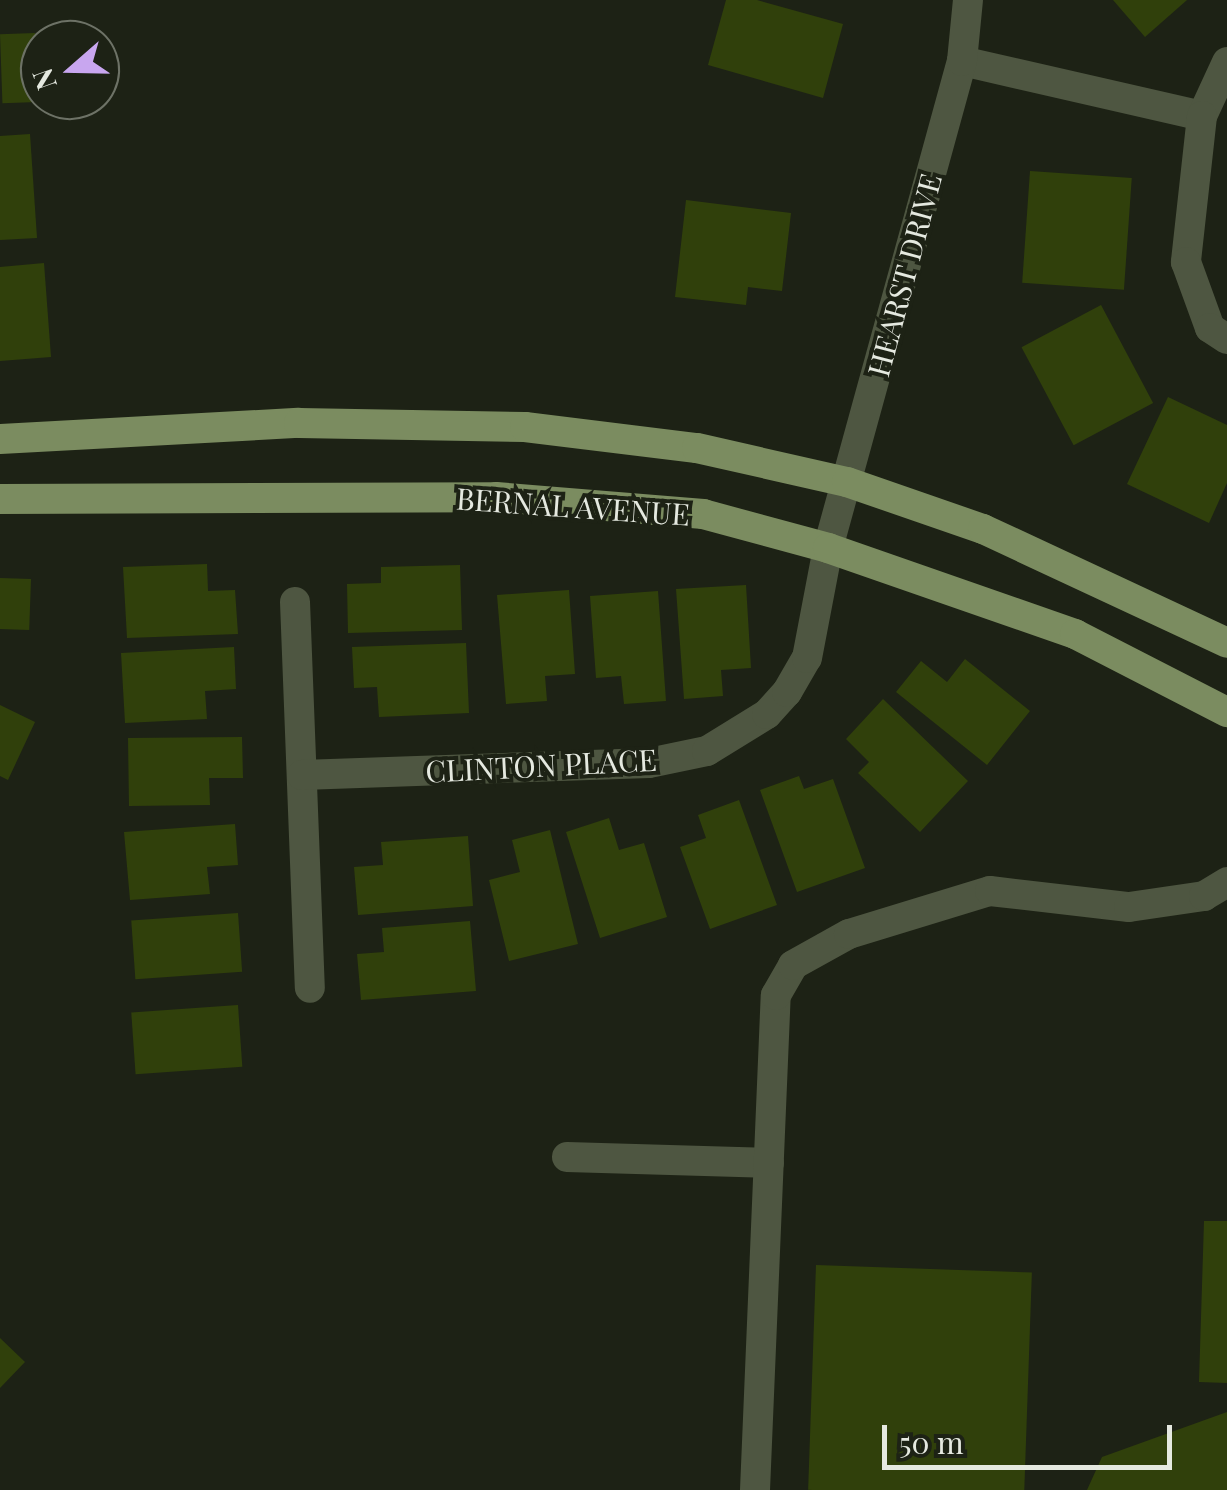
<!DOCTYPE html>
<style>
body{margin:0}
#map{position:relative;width:1227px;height:1490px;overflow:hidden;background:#1d2215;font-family:"Playfair Display",serif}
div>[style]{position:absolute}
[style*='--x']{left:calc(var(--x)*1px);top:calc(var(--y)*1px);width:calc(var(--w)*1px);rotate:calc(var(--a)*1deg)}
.building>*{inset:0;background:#30400b;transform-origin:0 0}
.minor>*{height:30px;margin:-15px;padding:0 15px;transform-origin:15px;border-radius:15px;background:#4e5641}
.major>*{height:30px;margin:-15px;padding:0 15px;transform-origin:15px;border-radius:15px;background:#7b8c60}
span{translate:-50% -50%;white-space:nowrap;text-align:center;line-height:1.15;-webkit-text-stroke:8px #1d2215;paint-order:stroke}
.street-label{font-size:30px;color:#e5e9e0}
.north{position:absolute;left:20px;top:20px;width:100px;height:100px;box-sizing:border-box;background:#1d2215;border:2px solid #6d7266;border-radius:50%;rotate:250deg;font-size:28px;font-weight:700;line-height:40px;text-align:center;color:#e5e9e0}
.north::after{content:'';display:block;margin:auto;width:35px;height:45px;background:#c8a6ef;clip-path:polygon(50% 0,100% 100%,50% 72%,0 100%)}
.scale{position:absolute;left:882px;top:1425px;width:290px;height:45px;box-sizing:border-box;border:5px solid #e5e9e0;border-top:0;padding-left:12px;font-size:30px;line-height:35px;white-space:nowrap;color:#e5e9e0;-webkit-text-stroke:8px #1d2215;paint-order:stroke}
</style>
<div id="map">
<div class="building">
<i style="clip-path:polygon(726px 0,757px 0,843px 24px,823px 98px,708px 65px)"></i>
<i style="clip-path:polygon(1113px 0,1187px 0,1145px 37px)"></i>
<i style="left:35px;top:33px;width:69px;height:35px;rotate:88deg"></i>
<i style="clip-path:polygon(30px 134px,37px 238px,0 240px,0 136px)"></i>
<i style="left:1030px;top:171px;width:102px;height:112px;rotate:4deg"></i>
<i style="clip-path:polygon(686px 200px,791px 213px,782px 291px,748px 287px,746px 305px,675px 297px)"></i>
<i style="clip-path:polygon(44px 263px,51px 357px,0 361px,0 267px)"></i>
<i style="left:1101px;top:305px;width:111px;height:90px;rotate:62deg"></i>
<i style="clip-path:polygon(1168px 397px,1227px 425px,1227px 483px,1209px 523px,1127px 484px)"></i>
<i style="clip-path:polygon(207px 564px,208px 591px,235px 590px,238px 634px,127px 638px,123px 567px)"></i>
<i style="clip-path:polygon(460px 565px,462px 630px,348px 633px,347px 584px,381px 583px,381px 567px)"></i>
<i style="left:0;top:578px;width:31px;height:51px;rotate:2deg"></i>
<i style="clip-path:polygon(746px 585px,751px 668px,721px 670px,723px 696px,684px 699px,676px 589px)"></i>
<i style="clip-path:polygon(569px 590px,575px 674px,545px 676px,547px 701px,506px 704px,497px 595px)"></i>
<i style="clip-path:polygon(658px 591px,666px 701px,624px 704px,621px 676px,596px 678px,590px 596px)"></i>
<i style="clip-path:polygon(466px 643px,469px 713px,379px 717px,377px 687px,354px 688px,352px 647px)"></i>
<i style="clip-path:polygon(234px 647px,236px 689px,205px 691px,207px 719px,125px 723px,121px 653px)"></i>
<i style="clip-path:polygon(965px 659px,1030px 711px,987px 765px,896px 692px,921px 661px,947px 682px)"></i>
<i style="clip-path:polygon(883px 699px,968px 781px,920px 832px,858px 773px,869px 762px,846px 739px)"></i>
<i style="clip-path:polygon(0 705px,35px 722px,8px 780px,0 776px)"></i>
<i style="clip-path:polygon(242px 737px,243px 778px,209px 778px,210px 805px,129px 806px,128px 738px)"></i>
<i style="clip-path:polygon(799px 776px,804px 789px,833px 779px,865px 868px,797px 892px,760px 790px)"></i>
<i style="clip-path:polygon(739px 800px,777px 905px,710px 929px,680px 847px,706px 838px,698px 815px)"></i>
<i style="clip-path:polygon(609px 818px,619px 850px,644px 843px,667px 917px,600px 938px,566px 832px)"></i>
<i style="clip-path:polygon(235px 824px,238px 865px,207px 867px,210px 894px,130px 900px,124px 832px)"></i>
<i style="clip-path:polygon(550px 830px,578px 944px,509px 961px,489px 880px,520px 872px,512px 840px)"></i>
<i style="clip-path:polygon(468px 836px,473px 906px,358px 915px,354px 867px,383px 865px,381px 842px)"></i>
<i style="left:238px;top:913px;width:59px;height:107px;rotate:86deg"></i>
<i style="clip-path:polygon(470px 921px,476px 991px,361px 1000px,357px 954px,384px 952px,382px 928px)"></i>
<i style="left:238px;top:1005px;width:62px;height:107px;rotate:86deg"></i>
<i style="clip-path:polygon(1204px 1221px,1227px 1221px,1227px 1383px,1199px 1382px)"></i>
<i style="left:816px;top:1265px;width:216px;height:225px;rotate:2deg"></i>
<i style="clip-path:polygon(0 1338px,25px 1362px,0 1388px)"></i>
<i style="clip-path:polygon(1227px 1412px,1227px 1490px,1087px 1490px,1102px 1457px)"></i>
</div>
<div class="minor">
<i style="--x:962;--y:61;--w:246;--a:12.9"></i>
<i style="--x:1227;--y:62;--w:60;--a:114.8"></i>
<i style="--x:1202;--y:116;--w:147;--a:96.3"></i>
<i style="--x:1186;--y:262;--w:70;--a:70"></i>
<i style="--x:1210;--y:328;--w:20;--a:33"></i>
<i style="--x:295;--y:602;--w:386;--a:87.8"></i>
<i style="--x:302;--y:775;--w:347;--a:-2"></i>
<i style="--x:649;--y:763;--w:59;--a:-11.7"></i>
<i style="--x:707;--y:751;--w:70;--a:-31.7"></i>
<i style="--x:767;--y:714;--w:30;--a:-48"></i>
<i style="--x:787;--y:692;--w:39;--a:-60"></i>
<i style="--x:807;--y:658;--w:112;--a:-79.2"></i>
<i style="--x:828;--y:548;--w:505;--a:-74.62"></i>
<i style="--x:962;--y:61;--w:61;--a:-84.4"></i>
<i style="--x:567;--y:1157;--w:202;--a:1.7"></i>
<i style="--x:755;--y:1490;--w:495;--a:-87.6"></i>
<i style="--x:776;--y:995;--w:34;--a:-60"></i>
<i style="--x:793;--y:965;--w:64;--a:-29"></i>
<i style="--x:849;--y:934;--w:147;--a:-17"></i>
<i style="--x:990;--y:891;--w:140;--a:6.6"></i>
<i style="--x:1129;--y:907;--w:76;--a:-8.3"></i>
<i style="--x:1204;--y:896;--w:27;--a:-31"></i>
</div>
<div class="major">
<i style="--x:0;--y:439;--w:299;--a:-3.1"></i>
<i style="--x:299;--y:423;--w:226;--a:1"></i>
<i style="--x:525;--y:427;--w:173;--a:7"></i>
<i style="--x:697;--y:448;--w:154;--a:12.8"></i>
<i style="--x:847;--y:482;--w:144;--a:19.1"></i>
<i style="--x:983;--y:529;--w:269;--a:25"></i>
<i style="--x:0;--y:499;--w:496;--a:-0.2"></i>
<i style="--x:496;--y:497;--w:208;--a:4.7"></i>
<i style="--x:703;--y:514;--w:130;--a:15.2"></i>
<i style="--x:828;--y:548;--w:262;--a:19.2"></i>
<i style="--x:1075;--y:634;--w:171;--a:27.2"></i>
</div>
<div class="street-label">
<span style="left:904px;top:275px;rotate:-75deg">HEARST DRIVE</span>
<span style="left:573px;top:506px;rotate:4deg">BERNAL AVENUE</span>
<span style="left:541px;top:765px;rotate:-3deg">CLINTON PLACE</span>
</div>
<div class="north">N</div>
<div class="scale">50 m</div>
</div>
